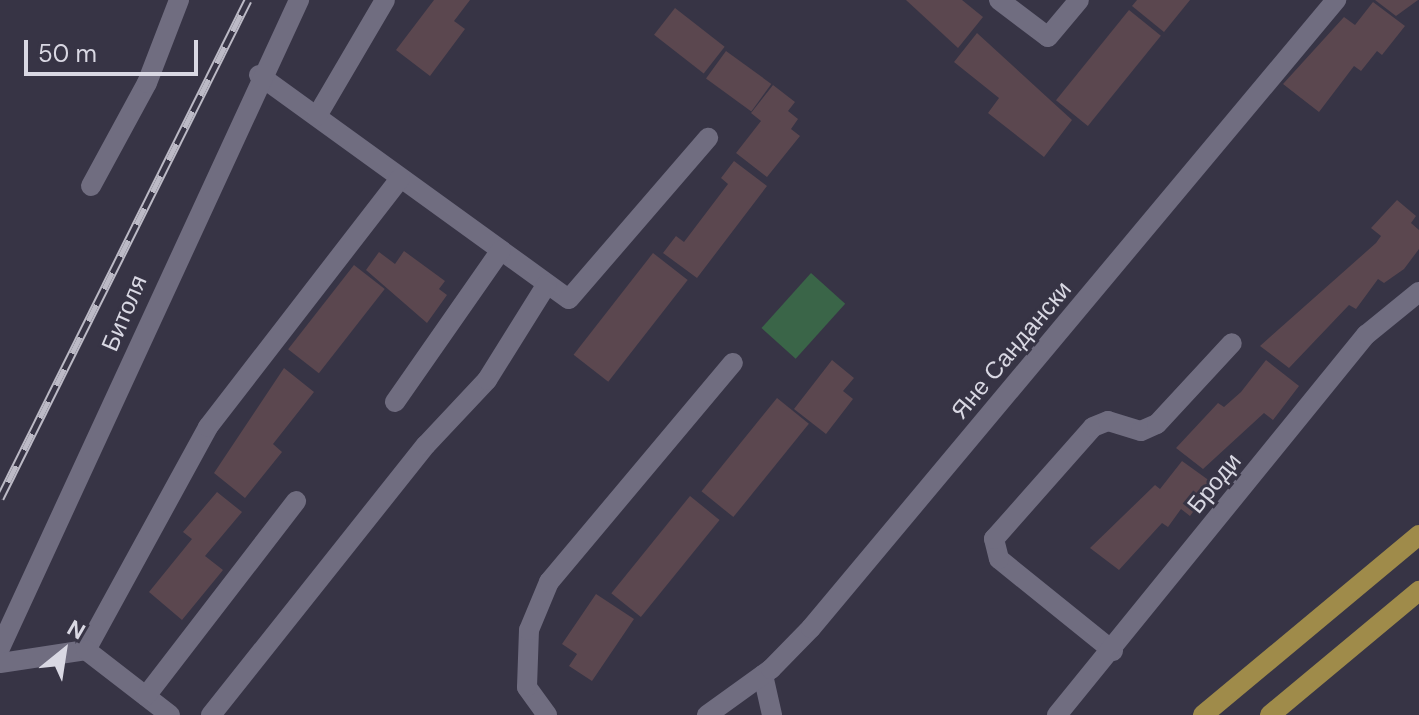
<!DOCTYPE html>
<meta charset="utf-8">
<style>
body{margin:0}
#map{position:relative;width:1419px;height:715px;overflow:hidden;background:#373445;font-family:"DM Sans",sans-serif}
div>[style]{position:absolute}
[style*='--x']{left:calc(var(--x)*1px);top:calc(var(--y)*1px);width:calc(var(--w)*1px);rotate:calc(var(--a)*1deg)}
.green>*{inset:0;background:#3a6548;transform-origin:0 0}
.building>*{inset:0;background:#5b474f;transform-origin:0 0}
.minor>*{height:20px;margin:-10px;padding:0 10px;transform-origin:10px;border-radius:10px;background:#706d80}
.major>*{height:20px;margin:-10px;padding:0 10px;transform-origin:10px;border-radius:10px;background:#9f8b4a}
.rail>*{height:9px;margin-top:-4.5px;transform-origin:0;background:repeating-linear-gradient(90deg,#373445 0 18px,#bcbac6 0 36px);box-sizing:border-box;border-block:2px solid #bcbac6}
span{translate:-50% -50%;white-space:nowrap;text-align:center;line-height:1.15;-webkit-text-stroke:6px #373445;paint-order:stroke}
.street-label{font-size:24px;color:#d9d8e3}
.north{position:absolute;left:24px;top:611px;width:80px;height:80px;-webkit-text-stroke:6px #373445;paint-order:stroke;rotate:30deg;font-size:22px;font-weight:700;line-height:32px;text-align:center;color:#d9d8e3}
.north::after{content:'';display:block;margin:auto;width:28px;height:36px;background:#d9d8e3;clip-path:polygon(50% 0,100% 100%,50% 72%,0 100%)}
.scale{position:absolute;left:24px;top:40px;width:174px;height:36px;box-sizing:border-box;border:4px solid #d9d8e3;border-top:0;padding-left:10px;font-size:24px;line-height:28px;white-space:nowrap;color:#d9d8e3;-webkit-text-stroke:6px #373445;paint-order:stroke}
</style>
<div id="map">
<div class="green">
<i style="left:811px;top:273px;width:46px;height:74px;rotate:42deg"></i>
</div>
<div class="building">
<i style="clip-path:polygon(434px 0,470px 0,454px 21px,465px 29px,430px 76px,396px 50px)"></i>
<i style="clip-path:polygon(906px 0,962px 0,983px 17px,958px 48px)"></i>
<i style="clip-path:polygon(1137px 0,1190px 0,1164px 32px,1132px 6px)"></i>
<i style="clip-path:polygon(1375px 0,1418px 0,1396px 16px)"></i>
<i style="clip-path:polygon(1373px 2px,1405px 26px,1382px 55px,1377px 51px,1361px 71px,1354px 66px,1319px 112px,1283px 84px,1344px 17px,1355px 25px)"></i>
<i style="left:675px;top:8px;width:63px;height:34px;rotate:38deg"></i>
<i style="left:1129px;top:10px;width:41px;height:116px;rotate:39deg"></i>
<i style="clip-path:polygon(977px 33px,1072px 120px,1044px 157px,988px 113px,999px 98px,954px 62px)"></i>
<i style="left:726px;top:51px;width:56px;height:34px;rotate:36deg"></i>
<i style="clip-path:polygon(773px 85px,795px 102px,788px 111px,798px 119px,791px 129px,800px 136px,767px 177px,736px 153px,761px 121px,751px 113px)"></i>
<i style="clip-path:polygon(734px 161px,767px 186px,697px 278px,663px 253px,676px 236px,684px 242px,728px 184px,721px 178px)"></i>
<i style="clip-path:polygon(1397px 200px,1416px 216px,1411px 223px,1419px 230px,1419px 249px,1404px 269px,1384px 283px,1378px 279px,1356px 309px,1349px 305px,1289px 368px,1260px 346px,1376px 243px,1381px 236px,1371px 228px)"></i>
<i style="clip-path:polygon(404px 251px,445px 281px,439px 289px,447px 295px,427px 323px,366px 270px,379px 252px,395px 264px)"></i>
<i style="left:653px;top:253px;width:44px;height:129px;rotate:38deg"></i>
<i style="left:354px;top:265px;width:39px;height:107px;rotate:38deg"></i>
<i style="clip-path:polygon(832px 360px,854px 378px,843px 391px,853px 399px,826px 434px,794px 409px)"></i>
<i style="clip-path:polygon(1266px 360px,1299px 386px,1273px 420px,1264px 413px,1203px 469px,1176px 448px,1218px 403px,1224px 407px,1241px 392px)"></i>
<i style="clip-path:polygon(284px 368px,314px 392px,273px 444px,282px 452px,245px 498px,214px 473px)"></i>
<i style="left:777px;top:398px;width:41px;height:120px;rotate:39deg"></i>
<i style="clip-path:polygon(1182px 461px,1214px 484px,1190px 516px,1181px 509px,1168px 527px,1162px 523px,1119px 570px,1090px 548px,1155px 485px,1160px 489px)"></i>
<i style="clip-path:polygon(217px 492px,242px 512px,205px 556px,223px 570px,182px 620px,149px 592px,192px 539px,183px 532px)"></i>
<i style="left:690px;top:496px;width:38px;height:125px;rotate:39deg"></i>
<i style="clip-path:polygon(596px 594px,634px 619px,592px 681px,569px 666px,577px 654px,562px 644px)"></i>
</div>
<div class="minor">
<i style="--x:999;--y:0;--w:61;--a:37.1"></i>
<i style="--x:1048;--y:37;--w:48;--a:-50"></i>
<i style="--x:259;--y:75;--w:382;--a:35.9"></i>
<i style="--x:569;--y:299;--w:213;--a:-49.2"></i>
<i style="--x:317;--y:116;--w:134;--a:-59.6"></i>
<i style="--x:91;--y:186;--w:117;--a:-61.5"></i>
<i style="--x:147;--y:83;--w:89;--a:-68.9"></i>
<i style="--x:395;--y:402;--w:185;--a:-55.1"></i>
<i style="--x:0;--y:648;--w:714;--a:-65.23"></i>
<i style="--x:86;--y:650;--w:254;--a:-61.3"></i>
<i style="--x:208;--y:427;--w:314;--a:-52.3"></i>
<i style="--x:1113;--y:651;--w:146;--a:-141.1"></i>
<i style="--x:999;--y:559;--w:21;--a:-104"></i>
<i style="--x:994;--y:539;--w:149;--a:-48.5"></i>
<i style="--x:1093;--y:427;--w:16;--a:-22"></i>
<i style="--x:1108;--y:421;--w:34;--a:17"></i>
<i style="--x:1141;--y:431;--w:17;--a:-24"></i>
<i style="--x:1157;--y:424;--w:110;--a:-47.2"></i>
<i style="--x:0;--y:663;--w:87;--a:-8.6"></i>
<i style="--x:86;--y:650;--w:106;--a:37.7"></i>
<i style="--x:763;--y:675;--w:41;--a:77.3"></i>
<i style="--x:146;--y:696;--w:246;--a:-52.4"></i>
<i style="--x:211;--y:715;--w:345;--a:-51.5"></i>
<i style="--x:426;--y:445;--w:89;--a:-46.8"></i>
<i style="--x:487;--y:380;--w:113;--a:-58"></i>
<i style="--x:547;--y:715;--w:34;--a:-126"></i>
<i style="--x:527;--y:687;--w:57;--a:-88"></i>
<i style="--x:529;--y:630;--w:52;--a:-67.4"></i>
<i style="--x:549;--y:582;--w:286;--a:-50"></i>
<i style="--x:707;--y:715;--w:79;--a:-35.7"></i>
<i style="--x:771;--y:669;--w:57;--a:-45.7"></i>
<i style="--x:811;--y:628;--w:819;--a:-50.1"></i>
<i style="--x:1057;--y:715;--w:490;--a:-50.9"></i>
<i style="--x:1366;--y:335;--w:68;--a:-39.1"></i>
</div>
<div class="major">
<i style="--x:1203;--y:715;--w:281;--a:-39.8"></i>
<i style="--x:1270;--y:715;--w:194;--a:-39.8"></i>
</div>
<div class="rail">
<i style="--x:0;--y:498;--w:556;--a:-63.53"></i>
</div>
<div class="street-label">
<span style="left:124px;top:313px;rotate:-67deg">Битоля</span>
<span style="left:1011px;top:350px;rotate:-50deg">Яне Сандански</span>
<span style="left:1214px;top:483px;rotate:-51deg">Броди</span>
</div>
<div class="north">N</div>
<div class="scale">50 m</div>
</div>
